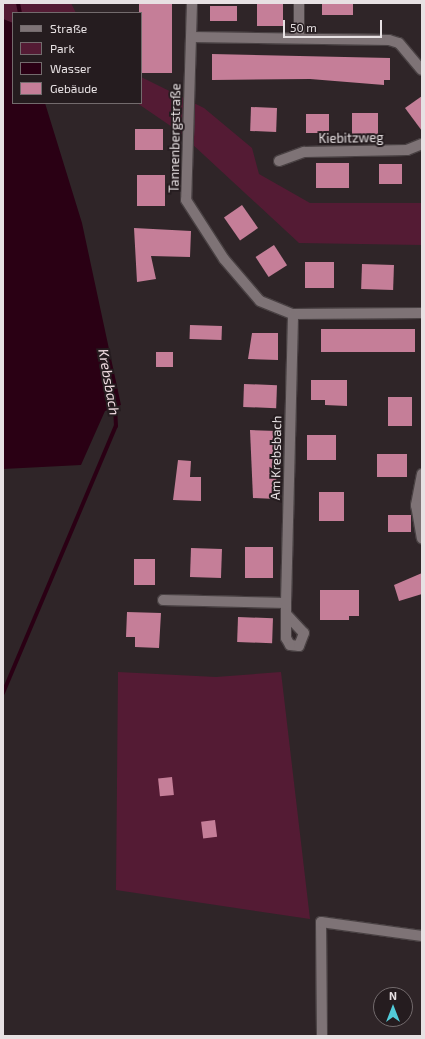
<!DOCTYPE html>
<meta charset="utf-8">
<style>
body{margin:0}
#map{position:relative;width:425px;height:1039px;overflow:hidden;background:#2f2528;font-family:"Exo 2",sans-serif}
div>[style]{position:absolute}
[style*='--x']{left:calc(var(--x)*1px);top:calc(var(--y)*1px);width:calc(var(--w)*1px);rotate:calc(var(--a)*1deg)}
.green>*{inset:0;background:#541b34}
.water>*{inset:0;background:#2a0014}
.stream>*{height:4px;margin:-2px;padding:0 2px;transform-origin:2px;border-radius:2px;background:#2a0014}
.building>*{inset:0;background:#c57e98;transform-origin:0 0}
.roads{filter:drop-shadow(1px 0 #494143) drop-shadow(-1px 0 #494143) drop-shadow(0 1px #494143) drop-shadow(0 -1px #494143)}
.street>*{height:10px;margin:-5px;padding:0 5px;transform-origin:5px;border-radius:5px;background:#7e7376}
span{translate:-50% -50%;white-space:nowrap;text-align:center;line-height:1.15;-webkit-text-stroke:4px #251c1f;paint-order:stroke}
.street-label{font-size:13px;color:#e7e1e3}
.water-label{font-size:14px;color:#f2dde3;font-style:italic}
.frame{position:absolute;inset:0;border:4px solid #e7e1e3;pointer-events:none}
.legend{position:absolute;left:12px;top:12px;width:130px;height:92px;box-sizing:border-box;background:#251c1f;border:1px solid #736b6d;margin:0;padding:5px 7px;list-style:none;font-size:12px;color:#e7e1e3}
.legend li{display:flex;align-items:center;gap:8px;height:20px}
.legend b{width:20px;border:1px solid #736b6d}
.north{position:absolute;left:373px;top:987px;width:40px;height:40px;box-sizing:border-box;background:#251c1f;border:1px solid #736b6d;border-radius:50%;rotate:0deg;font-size:11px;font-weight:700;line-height:16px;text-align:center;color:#e7e1e3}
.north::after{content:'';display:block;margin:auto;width:14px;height:18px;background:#52cbd9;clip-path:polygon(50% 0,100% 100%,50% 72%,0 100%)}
.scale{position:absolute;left:283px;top:20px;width:99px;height:18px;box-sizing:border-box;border:2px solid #e7e1e3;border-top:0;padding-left:5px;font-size:12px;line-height:14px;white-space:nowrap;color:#e7e1e3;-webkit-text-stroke:3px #251c1f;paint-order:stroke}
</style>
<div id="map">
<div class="green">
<i style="clip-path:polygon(3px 3px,71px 3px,76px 13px,13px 13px,13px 23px,3px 19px)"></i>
<i style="clip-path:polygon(141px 77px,204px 108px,252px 148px,259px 174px,310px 203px,422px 203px,422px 245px,299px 243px,178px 131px,137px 103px,141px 103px)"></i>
<i style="clip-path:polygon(118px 672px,216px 677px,281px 672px,310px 919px,116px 890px)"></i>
</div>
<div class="water">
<i style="clip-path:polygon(3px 19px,13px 23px,13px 103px,45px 103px,82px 223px,121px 405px,105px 411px,81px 465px,3px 469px)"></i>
</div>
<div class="stream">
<i style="--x:18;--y:3;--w:10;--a:79"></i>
<i style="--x:3;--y:693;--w:290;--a:-67.1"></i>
<i style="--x:116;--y:426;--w:22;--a:-93"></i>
</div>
<div class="building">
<i style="left:139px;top:3px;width:33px;height:70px"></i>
<i style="left:257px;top:3px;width:26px;height:23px"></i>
<i style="left:322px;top:3px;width:31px;height:12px"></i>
<i style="left:237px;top:6px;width:15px;height:27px;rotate:90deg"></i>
<i style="clip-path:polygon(212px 54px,390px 58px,390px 80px,384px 80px,384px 85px,310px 79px,212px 80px)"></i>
<i style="clip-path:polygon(422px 96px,422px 131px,405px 108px)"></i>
<i style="left:251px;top:107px;width:26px;height:24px;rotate:2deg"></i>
<i style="left:352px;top:113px;width:26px;height:27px"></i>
<i style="left:306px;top:114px;width:23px;height:19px"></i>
<i style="left:135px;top:129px;width:28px;height:21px"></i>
<i style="left:316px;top:163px;width:33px;height:25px"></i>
<i style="left:379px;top:164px;width:23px;height:20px"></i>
<i style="left:137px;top:175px;width:28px;height:31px"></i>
<i style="left:242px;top:205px;width:28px;height:22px;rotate:55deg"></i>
<i style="clip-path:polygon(134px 228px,191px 231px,190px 257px,151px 256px,156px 279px,137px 282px)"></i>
<i style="left:274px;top:245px;width:24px;height:22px;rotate:57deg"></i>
<i style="left:305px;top:262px;width:29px;height:26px"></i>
<i style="left:362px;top:264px;width:32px;height:25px;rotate:2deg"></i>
<i style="left:190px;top:325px;width:32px;height:14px;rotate:2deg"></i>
<i style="left:321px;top:329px;width:94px;height:23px"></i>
<i style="clip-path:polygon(252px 333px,278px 333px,278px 360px,248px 359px)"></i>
<i style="left:156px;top:352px;width:17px;height:15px"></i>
<i style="clip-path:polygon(311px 380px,347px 380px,347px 406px,325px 405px,325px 400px,311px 400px)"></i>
<i style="left:244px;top:384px;width:33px;height:23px;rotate:2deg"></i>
<i style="left:388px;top:397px;width:24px;height:29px"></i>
<i style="clip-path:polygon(250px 430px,277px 431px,276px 499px,253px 498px)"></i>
<i style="left:307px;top:435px;width:29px;height:25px"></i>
<i style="left:377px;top:454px;width:30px;height:23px"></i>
<i style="clip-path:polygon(178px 460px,191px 461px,190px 477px,201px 477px,201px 501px,173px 500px)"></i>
<i style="left:319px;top:492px;width:25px;height:29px"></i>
<i style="left:388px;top:515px;width:23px;height:17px"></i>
<i style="left:245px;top:547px;width:28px;height:31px"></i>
<i style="left:191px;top:548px;width:31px;height:29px;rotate:2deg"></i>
<i style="left:134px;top:559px;width:21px;height:26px"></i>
<i style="clip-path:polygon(422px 573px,422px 594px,399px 601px,394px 585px)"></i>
<i style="clip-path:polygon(320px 590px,359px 590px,359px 616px,349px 616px,349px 620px,320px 620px)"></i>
<i style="clip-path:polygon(127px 612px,161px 613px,159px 648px,135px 647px,135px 637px,126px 637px)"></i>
<i style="left:238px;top:617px;width:35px;height:25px;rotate:2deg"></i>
<i style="left:172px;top:777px;width:18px;height:14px;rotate:84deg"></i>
<i style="left:215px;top:820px;width:17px;height:14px;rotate:83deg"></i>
</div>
<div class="roads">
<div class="street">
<i style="--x:192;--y:3;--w:197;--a:91.7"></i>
<i style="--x:186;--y:200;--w:70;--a:57.2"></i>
<i style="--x:224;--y:259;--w:55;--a:49.4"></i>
<i style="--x:260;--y:301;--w:35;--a:22"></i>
<i style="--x:293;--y:314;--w:129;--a:-0.4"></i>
<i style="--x:191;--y:37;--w:198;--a:0.9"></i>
<i style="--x:389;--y:40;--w:10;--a:17"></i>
<i style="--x:399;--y:43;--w:35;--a:50"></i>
<i style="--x:299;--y:38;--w:35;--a:-90"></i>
<i style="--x:279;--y:161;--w:27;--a:-20"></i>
<i style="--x:304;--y:152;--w:103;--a:-1.1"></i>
<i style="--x:407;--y:150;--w:16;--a:-22"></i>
<i style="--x:422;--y:474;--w:32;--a:101"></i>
<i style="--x:416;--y:505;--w:34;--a:80"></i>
<i style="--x:163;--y:600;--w:123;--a:1.4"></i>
<i style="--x:286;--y:614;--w:26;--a:47"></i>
<i style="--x:304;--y:633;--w:14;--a:111"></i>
<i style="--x:299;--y:646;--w:9;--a:-174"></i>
<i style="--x:290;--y:645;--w:8;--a:-120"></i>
<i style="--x:286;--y:638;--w:35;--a:-90"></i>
<i style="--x:286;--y:603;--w:289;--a:-88.6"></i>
<i style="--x:322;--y:1036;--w:114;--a:-90.5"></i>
<i style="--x:321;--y:922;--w:102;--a:7.9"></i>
</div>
</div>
<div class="street-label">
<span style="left:175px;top:138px;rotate:-89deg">Tannenbergstraße</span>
<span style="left:351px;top:138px;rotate:-1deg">Kiebitzweg</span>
<span style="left:276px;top:458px;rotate:-89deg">Am Krebsbach</span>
</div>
<div class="water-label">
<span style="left:109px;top:382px;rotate:80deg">Krebsbach</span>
</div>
<div class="frame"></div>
<ul class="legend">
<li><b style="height:5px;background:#7e7376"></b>Straße</li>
<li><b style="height:11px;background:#541b34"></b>Park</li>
<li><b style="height:11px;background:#2a0014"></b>Wasser</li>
<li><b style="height:11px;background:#c57e98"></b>Gebäude</li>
</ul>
<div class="north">N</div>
<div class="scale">50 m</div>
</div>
